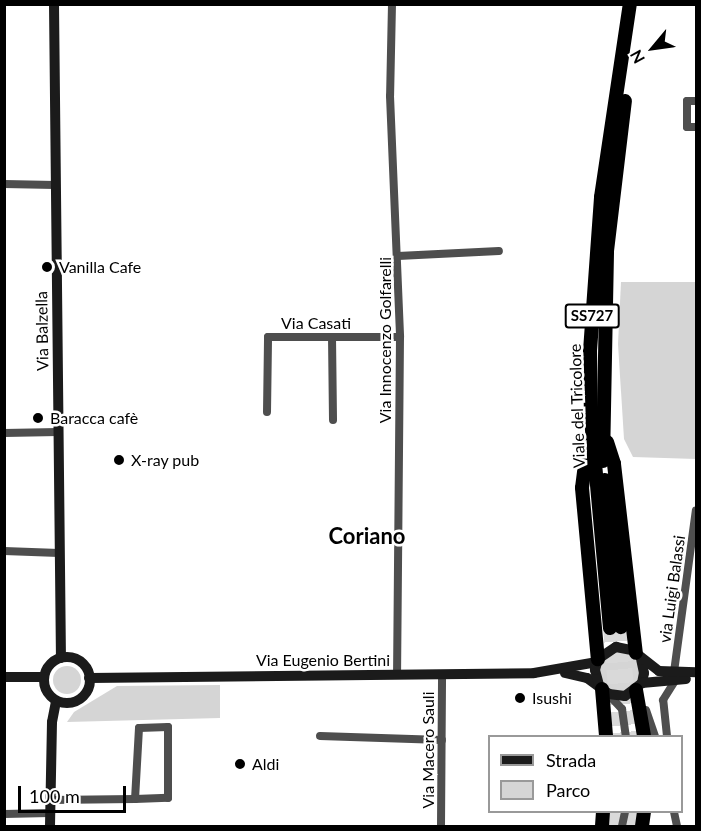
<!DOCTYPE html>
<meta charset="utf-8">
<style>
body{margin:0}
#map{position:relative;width:701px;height:831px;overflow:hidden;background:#fff;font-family:Lato,sans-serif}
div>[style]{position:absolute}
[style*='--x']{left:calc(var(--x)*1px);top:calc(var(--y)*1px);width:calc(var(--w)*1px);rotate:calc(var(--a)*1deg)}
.green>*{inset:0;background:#d5d5d5}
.round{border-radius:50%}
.highway-tunnel>*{height:14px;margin-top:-7px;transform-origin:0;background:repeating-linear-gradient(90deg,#d9d9d9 0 14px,transparent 0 21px)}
.street>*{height:8px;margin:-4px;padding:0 4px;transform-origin:4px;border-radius:4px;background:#4e4e4e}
.secondary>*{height:10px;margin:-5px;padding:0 5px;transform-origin:5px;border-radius:5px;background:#1b1b1b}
.secondary>.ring{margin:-5px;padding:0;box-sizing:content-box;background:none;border:10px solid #1b1b1b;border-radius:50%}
.highway>*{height:14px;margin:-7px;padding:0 7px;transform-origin:7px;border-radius:7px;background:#000}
.dots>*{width:16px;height:16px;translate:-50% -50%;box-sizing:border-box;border:3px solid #fff;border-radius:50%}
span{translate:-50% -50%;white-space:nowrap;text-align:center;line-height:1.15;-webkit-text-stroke:5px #fff;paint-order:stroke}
.shield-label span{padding:2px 4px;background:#fff;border:2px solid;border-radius:4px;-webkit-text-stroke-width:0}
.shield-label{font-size:15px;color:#000;font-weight:700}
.poi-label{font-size:16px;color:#000}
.left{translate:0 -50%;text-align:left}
.street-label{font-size:16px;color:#000}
.district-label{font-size:22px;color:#000;font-weight:700}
.frame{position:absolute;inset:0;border:6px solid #000;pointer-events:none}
.legend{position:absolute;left:488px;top:735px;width:195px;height:78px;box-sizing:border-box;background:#fff;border:2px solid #999;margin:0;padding:8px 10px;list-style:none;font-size:18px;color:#000}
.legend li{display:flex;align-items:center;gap:12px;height:30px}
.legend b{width:30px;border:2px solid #999}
.north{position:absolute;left:623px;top:18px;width:60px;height:60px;-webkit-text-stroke:4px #fff;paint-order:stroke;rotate:241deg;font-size:16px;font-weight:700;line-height:24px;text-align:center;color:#000}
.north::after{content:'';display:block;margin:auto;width:21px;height:27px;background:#000;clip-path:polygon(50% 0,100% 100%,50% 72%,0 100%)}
.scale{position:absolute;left:18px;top:786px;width:108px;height:27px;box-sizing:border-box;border:3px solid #000;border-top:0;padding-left:8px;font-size:18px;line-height:21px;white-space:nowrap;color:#000;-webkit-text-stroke:4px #fff;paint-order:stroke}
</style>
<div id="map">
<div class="green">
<i style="clip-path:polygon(621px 282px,696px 282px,696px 459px,633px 457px,624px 439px,618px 344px)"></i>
<i class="round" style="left:600px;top:652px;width:40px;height:40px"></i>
<i class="round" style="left:53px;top:666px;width:28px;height:28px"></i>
<i style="clip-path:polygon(220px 685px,220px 718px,67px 722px,74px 712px,117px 686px)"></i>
</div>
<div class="highway-tunnel">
<i style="--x:621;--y:627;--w:110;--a:84.2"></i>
<i style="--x:610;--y:628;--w:108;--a:85.2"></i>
<i style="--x:612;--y:826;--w:14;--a:-78"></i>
<i style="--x:631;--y:826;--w:14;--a:-78"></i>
</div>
<div class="street">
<i style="--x:392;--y:4;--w:92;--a:91.2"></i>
<i style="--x:390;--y:96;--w:241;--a:87.6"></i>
<i style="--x:400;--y:337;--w:338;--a:90.5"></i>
<i style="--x:696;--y:101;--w:9;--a:180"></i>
<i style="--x:687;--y:101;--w:26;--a:90"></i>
<i style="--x:687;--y:127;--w:9;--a:0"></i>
<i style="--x:4;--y:184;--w:51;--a:1.1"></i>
<i style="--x:398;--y:256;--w:101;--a:-2.8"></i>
<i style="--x:332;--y:337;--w:83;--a:89.3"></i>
<i style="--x:267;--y:412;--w:75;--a:-89.2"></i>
<i style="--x:268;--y:337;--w:132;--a:0"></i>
<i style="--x:4;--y:433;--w:54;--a:-1.1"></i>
<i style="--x:4;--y:551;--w:55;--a:2.1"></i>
<i style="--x:674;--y:672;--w:163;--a:-82.3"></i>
<i style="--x:607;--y:693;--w:22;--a:47"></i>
<i style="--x:622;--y:709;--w:27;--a:82"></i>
<i style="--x:646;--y:710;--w:28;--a:71"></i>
<i style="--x:320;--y:736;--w:122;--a:1.9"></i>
<i style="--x:667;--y:736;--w:36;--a:-96"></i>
<i style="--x:663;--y:700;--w:25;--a:-58"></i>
<i style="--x:50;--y:800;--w:85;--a:-0.7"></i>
<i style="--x:135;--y:799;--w:33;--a:-2"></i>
<i style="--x:168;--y:798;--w:71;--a:-90"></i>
<i style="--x:168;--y:727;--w:29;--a:178"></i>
<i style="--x:139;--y:728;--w:71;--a:93.2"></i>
<i style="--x:674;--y:812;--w:14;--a:78"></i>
<i style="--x:4;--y:814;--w:46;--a:-1.2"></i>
<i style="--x:441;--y:826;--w:152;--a:-89.6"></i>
<i style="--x:622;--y:826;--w:14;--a:-78"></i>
</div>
<div class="secondary">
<i style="--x:54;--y:4;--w:654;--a:89.39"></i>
<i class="ring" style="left:44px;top:657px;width:36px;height:36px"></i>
<i style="--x:565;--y:673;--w:23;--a:13"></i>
<i style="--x:587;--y:678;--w:27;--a:36"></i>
<i style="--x:609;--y:694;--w:16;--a:7"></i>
<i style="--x:625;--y:696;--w:21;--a:-37"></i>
<i style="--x:642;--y:683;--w:10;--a:-79"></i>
<i style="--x:644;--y:673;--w:14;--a:-102"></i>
<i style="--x:4;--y:677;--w:40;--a:0"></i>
<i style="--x:89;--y:678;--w:445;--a:-0.6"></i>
<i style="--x:534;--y:673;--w:64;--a:-9.9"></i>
<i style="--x:642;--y:683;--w:44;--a:-5.2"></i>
<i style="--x:599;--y:685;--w:16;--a:-105"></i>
<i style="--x:595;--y:670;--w:11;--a:-75"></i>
<i style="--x:598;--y:659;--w:22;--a:-34"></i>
<i style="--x:616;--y:647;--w:16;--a:11"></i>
<i style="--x:632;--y:650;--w:34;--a:38"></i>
<i style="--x:659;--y:671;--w:37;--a:2"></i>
<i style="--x:50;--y:826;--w:104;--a:-88.9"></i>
<i style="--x:52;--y:722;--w:21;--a:-79"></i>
</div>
<div class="highway">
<i style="--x:588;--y:441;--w:47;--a:97.3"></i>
<i style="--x:582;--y:488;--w:172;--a:84.7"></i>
<i style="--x:607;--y:442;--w:23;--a:72"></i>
<i style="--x:614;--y:464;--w:190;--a:83.4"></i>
<i style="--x:603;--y:461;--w:210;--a:-88.9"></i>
<i style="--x:607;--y:251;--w:151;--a:-83.2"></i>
<i style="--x:605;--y:480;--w:148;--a:83.8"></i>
<i style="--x:610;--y:628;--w:208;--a:-95.2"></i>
<i style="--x:591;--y:421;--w:70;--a:-90.8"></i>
<i style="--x:590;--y:351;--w:154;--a:-85.9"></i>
<i style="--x:601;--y:197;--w:195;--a:-81.5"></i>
<i style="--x:602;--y:689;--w:47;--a:85.1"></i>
<i style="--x:636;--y:690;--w:47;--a:80.1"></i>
<i style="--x:602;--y:826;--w:14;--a:-86"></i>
<i style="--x:642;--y:826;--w:14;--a:-82"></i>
</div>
<div class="dots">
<i style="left:47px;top:267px;background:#000"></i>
<i style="left:38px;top:418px;background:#000"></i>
<i style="left:119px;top:460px;background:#000"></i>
<i style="left:520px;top:698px;background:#000"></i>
<i style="left:240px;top:764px;background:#000"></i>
</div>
<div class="shield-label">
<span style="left:592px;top:316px">SS727</span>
</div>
<div class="poi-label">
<span class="left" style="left:59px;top:267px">Vanilla Cafe</span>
<span class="left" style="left:50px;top:418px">Baracca cafè</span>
<span class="left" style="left:131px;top:460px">X-ray pub</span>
<span class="left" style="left:532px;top:698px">Isushi</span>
<span class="left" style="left:252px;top:764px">Aldi</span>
</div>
<div class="street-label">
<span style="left:316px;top:323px">Via Casati</span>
<span style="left:42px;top:331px;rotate:-91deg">Via Balzella</span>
<span style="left:385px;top:340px;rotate:-90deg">Via Innocenzo Golfarelli</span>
<span style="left:577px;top:406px;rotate:-92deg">Viale del Tricolore</span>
<span style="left:672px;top:589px;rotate:-82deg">via Luigi Balassi</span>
<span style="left:323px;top:660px">Via Eugenio Bertini</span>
<span style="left:428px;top:750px;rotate:-90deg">Via Macero Sauli</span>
</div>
<div class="district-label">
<span style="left:367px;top:536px">Coriano</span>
</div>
<div class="frame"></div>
<ul class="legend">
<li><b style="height:8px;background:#1b1b1b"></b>Strada</li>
<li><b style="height:16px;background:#d5d5d5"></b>Parco</li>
</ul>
<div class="north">N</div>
<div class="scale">100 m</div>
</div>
